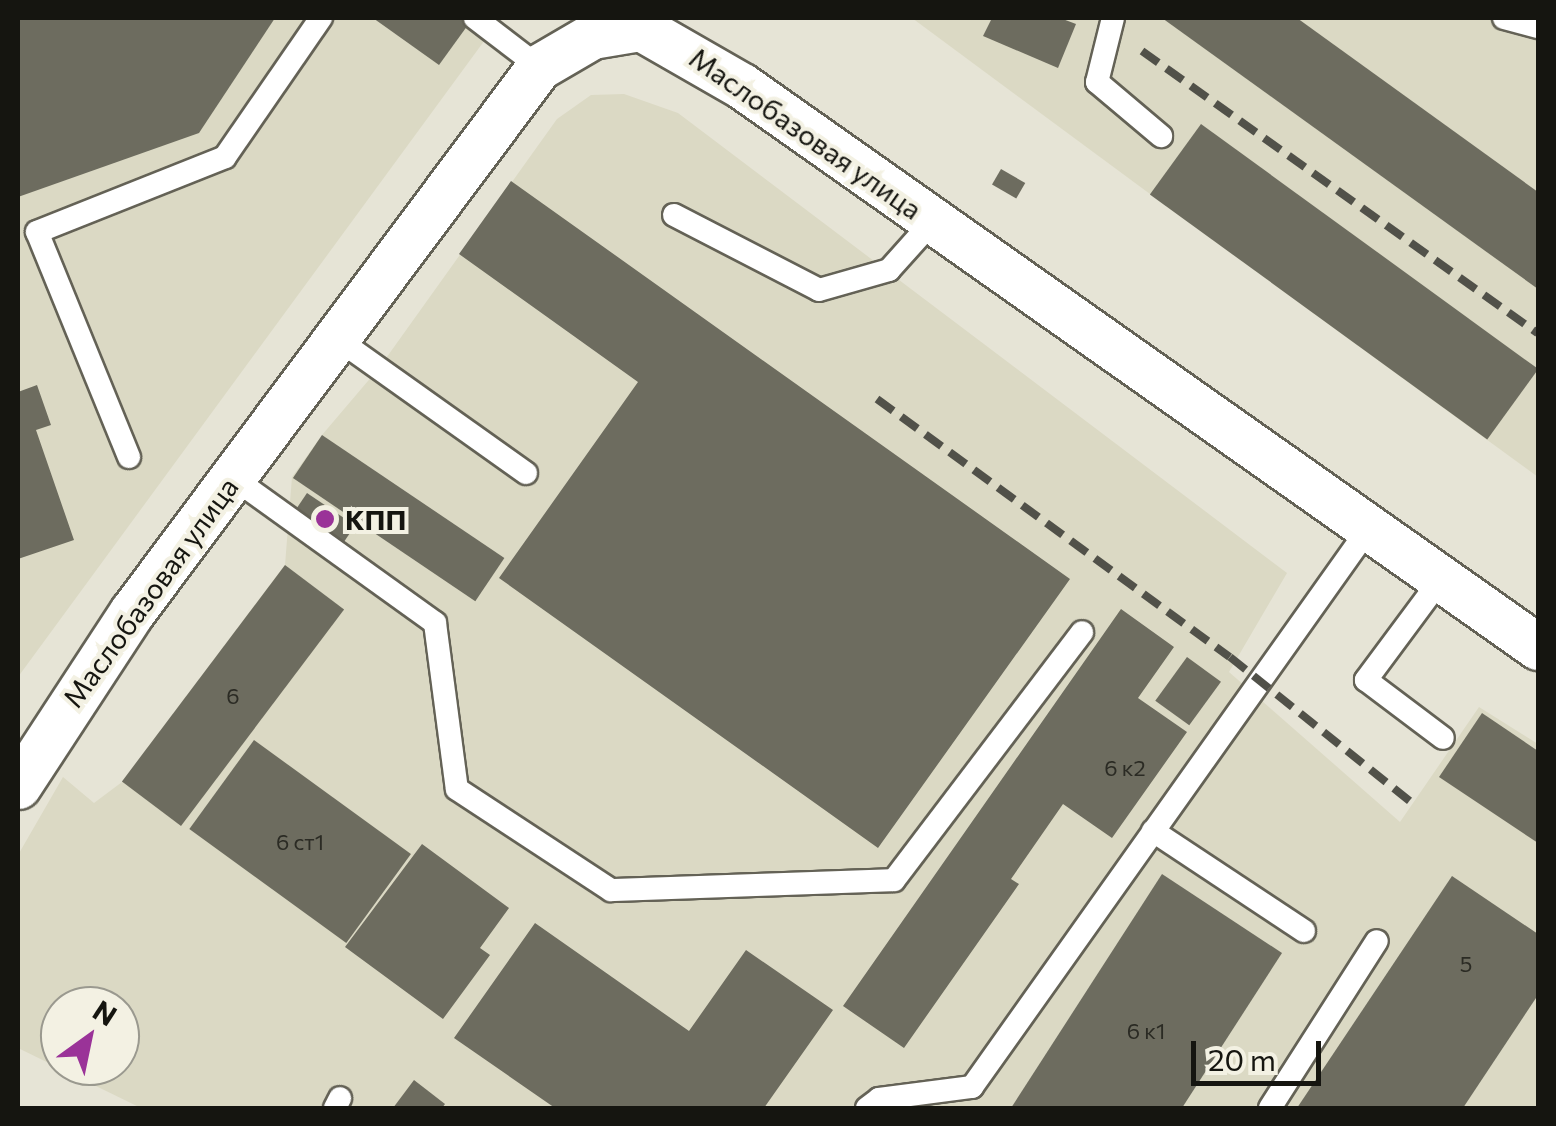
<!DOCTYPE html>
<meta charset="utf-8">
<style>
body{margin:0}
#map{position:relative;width:1556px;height:1126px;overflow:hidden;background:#e6e4d6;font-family:Commissioner,sans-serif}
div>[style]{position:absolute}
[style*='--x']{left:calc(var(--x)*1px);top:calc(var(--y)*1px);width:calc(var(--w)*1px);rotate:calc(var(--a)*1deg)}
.built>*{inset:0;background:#dbd9c4}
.building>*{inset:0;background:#6d6c5f;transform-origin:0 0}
.roads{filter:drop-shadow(2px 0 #646256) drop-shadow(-2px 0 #646256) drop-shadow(0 2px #646256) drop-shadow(0 -2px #646256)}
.lane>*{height:22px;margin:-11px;padding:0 11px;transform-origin:11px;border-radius:11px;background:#fff}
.street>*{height:45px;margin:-22.5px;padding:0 22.5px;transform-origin:22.5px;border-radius:22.5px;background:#fff}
.rail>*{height:8px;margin-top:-4px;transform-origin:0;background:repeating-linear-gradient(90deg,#515149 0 20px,transparent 0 30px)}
.dots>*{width:28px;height:28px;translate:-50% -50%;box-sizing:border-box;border:5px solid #f3f1e3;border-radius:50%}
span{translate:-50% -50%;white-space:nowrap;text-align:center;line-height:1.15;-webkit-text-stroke:8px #f3f1e3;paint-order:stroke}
.number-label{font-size:22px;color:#2b2b24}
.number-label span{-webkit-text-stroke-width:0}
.street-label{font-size:28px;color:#151510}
.poi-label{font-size:28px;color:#151510;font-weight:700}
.left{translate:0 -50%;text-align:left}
.frame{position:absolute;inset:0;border:20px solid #151510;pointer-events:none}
.north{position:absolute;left:40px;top:986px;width:100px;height:100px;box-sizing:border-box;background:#f3f1e3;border:2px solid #9a998f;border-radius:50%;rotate:33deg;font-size:28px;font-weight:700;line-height:40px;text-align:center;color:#151510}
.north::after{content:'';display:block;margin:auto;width:35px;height:45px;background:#9a3398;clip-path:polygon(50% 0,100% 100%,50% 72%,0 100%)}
.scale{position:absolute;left:1191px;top:1041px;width:130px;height:45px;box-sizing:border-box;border:5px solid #151510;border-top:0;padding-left:12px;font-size:30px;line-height:35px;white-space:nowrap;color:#151510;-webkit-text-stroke:8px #f3f1e3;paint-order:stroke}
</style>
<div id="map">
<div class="built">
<i style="clip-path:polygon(18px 18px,501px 18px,18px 677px)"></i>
<i style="clip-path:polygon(912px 18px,1538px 18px,1538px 477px,1150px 194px)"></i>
<i style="clip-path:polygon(evenodd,624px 94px,678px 113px,1287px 573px,1229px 672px,1400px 822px,1479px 707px,1538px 744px,1538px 1108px,141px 1108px,18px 1048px,18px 855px,63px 777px,94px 803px,122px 782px,285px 565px,292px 477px,322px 435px,379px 368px,557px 119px,591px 95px,624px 94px,60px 1006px,120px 1006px,120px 1066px,60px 1066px,60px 1006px)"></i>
</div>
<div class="building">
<i style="clip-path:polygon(18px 18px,275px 18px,199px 133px,18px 197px)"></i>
<i style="clip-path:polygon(373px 18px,473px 18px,439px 65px)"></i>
<i style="clip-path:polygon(992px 18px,1060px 18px,1076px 24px,1058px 68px,983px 36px)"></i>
<i style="clip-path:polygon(1162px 18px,1297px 18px,1538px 192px,1538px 289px)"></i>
<i style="left:1201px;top:124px;width:417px;height:87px;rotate:36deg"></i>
<i style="left:1001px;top:169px;width:28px;height:18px;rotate:30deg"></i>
<i style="clip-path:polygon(511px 181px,1070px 579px,878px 848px,499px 578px,638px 382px,459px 254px)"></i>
<i style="clip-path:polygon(37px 385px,51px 425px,36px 430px,74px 540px,18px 559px,18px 392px)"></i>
<i style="left:322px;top:435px;width:220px;height:52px;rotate:34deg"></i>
<i style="left:307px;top:493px;width:58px;height:24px;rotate:34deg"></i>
<i style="left:285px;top:565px;width:74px;height:271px;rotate:37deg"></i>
<i style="clip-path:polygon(1121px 609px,1174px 647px,1138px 698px,1187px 732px,1112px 838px,1063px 804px,1011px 879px,1019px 884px,904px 1048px,843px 1006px)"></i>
<i style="left:1187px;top:657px;width:42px;height:54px;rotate:36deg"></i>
<i style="clip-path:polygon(1482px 713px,1538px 751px,1538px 843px,1439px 777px)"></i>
<i style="left:254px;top:740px;width:194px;height:110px;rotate:36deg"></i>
<i style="clip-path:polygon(422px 844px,509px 908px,480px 948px,490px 955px,443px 1019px,345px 947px)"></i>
<i style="clip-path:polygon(1162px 874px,1282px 953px,1182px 1108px,1011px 1108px)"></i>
<i style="clip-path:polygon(1452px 876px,1538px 934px,1538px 995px,1463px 1108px,1297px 1108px)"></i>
<i style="clip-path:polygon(535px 923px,689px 1031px,746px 950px,833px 1010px,764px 1108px,555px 1108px,454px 1038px)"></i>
<i style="clip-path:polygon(414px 1080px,445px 1104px,442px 1108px,393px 1108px)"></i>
</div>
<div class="roads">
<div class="lane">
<i style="--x:475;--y:18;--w:81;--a:37.4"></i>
<i style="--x:1113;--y:18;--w:66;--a:104"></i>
<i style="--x:1097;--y:82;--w:84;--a:40.2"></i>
<i style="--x:1504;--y:18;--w:35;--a:15"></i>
<i style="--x:674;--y:215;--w:163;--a:27.3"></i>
<i style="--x:819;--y:290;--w:73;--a:-15.9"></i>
<i style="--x:889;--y:270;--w:66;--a:-48.1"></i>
<i style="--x:336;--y:338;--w:233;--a:35.4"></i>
<i style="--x:129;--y:457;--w:243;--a:-112.2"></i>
<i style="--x:37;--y:232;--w:202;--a:-21.7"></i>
<i style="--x:225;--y:157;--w:169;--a:-55.4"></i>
<i style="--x:232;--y:477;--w:250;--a:35.7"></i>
<i style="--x:435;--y:623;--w:167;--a:82.5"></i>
<i style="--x:457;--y:789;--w:184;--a:33.3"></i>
<i style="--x:611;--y:890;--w:283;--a:-2"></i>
<i style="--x:894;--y:880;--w:311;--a:-52.8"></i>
<i style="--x:1441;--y:579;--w:126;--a:126.6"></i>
<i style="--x:1366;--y:680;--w:96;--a:37"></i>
<i style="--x:1153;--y:831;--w:181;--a:33.5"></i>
<i style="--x:335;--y:1108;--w:11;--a:-63"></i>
<i style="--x:867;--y:1108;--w:15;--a:-37"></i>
<i style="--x:879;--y:1099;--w:94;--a:-7.4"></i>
<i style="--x:972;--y:1087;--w:686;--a:-54.62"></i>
<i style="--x:1270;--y:1108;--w:198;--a:-57.4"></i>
</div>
<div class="street">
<i style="--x:18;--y:786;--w:208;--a:-56.8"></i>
<i style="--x:132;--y:612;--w:680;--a:-53.25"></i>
<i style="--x:539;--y:67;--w:61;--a:-30.3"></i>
<i style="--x:592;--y:36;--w:50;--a:-9.3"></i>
<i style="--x:641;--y:28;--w:116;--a:29.9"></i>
<i style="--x:742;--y:86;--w:974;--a:35.18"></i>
</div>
</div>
<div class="rail">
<i style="--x:1142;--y:51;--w:486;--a:35.5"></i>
<i style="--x:877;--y:399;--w:437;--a:36.2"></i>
<i style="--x:1230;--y:657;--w:232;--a:38.7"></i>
</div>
<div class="dots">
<i style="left:325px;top:519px;background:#9a3398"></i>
</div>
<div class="number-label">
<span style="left:233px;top:696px">6</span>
<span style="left:1125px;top:768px">6 к2</span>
<span style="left:300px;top:842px">6 ст1</span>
<span style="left:1466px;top:964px">5</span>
<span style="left:1146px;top:1031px">6 к1</span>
</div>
<div class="street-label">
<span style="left:806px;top:133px;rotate:35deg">Маслобазовая улица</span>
<span style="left:150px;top:592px;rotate:-54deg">Маслобазовая улица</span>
</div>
<div class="poi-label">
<span class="left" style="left:345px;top:519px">КПП</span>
</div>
<div class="frame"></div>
<div class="north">N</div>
<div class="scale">20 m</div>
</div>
